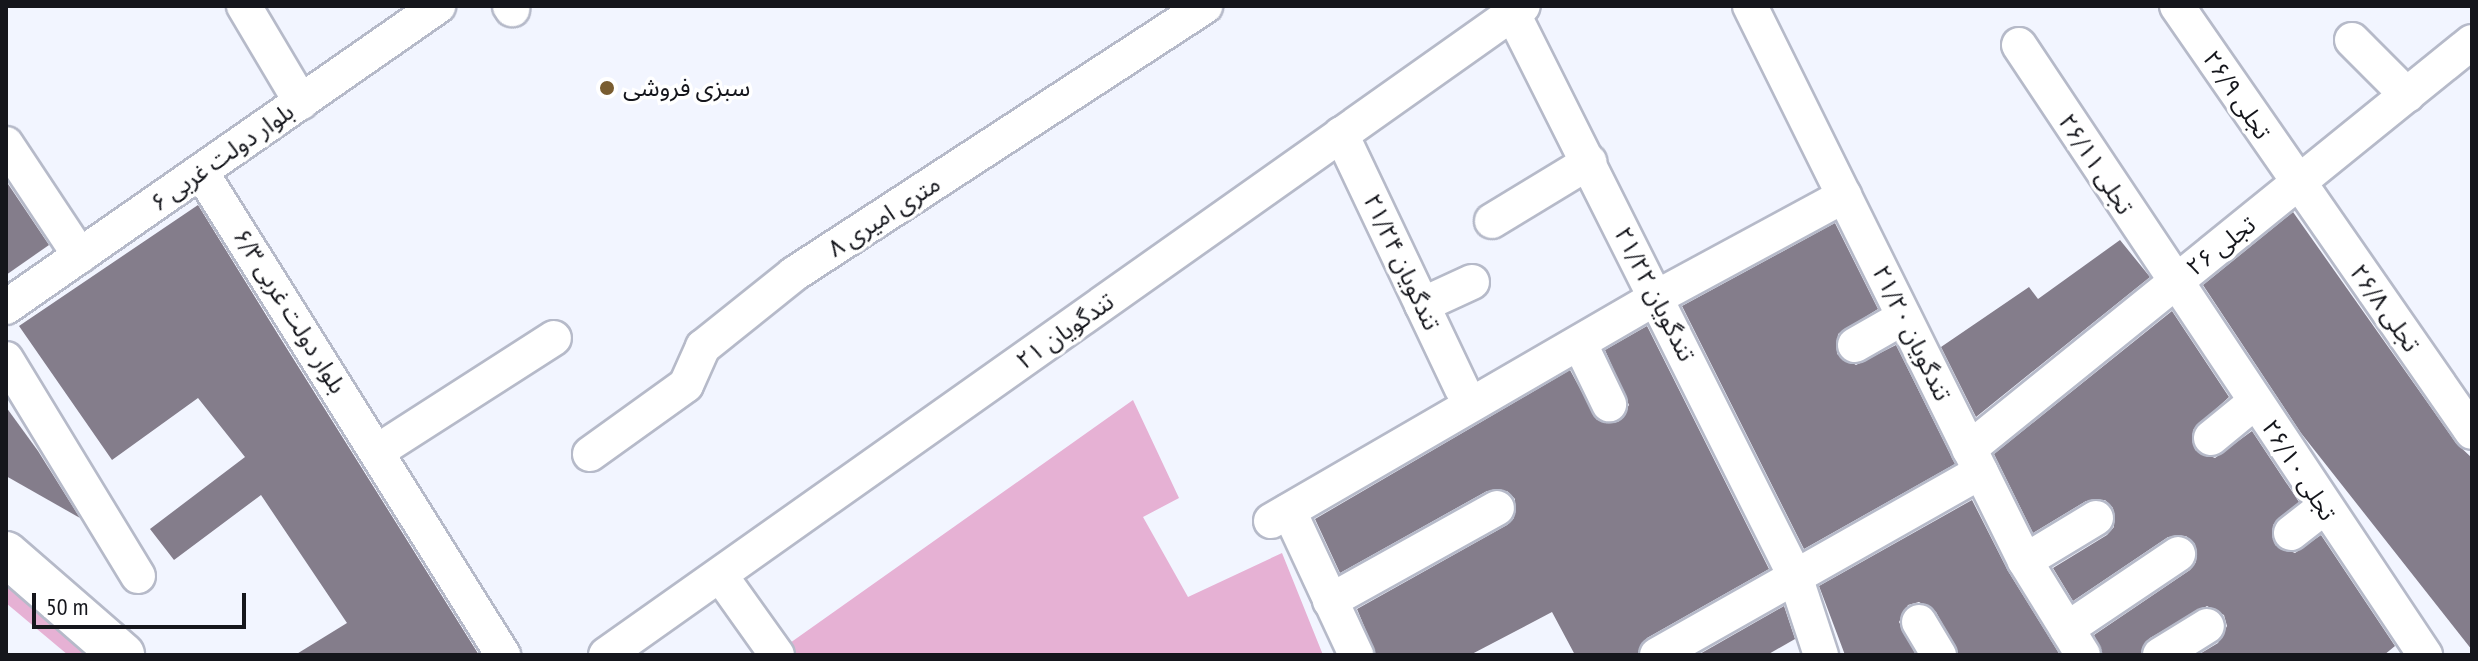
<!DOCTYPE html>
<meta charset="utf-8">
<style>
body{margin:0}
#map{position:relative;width:2478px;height:661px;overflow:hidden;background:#f2f5ff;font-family:"PT Sans Narrow","Noto Sans Arabic",sans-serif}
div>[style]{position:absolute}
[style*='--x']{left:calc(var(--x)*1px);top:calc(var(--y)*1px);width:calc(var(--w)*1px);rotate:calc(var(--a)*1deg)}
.green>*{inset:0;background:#e6b1d4}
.building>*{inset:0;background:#847d8b}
.roads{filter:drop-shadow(2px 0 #b6bac9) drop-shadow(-2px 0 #b6bac9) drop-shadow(0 2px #b6bac9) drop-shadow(0 -2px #b6bac9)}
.minor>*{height:34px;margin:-17px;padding:0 17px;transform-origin:17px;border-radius:17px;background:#fff}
.major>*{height:44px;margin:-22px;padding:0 22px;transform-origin:22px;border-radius:22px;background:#fff}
.dots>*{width:22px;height:22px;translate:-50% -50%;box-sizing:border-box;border:4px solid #fff;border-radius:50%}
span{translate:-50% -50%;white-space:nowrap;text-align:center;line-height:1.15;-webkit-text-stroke:7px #fff;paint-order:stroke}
.poi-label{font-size:24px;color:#15161c}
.left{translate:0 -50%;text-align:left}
.street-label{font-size:24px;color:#15161c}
.frame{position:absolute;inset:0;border:8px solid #15161c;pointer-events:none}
.scale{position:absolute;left:32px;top:593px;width:214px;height:36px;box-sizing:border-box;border:4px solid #15161c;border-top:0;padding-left:10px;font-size:24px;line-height:28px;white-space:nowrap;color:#15161c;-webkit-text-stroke:6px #fff;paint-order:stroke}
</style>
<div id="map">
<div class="green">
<i style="clip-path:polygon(1133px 400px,1179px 498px,1143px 517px,1188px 597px,1282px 553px,1323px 655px,773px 655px)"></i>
<i style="clip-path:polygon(6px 558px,113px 655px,68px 655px,6px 603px)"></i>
</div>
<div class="building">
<i style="clip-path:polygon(6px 181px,49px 245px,6px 275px)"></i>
<i style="clip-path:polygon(198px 205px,279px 336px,479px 655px,295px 655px,347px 623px,261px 495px,174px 560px,150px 529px,245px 457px,198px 398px,112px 460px,19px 326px)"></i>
<i style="clip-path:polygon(2293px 212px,2456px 443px,2472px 458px,2472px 650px,2301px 433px,2203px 285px)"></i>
<i style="clip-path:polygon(1835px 223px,1878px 309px,1838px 334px,1837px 354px,1856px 365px,1896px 345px,1955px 464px,1804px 549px,1682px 306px)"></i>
<i style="clip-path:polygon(2120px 240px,2150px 277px,1976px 417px,1941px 347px,2029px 287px,2038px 299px)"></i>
<i style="clip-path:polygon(2172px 311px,2229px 397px,2193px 430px,2195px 450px,2215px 458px,2252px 431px,2299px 502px,2273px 525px,2275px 545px,2295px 553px,2321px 535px,2395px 646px,2384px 655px,2198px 655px,2218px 643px,2227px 626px,2224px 615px,2207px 606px,2150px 638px,2140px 655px,2103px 655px,2094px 635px,2190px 570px,2196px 562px,2195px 544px,2186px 536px,2168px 537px,2073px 601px,2053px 568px,2107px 535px,2114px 527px,2113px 508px,2105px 500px,2086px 501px,2033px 533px,1994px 454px)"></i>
<i style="clip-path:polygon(1647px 326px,1769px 569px,1647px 638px,1637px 655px,1575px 655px,1552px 612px,1470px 655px,1376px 655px,1357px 609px,1507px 525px,1514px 518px,1515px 499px,1507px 491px,1487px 491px,1340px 573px,1315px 519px,1570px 370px,1597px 420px,1618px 422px,1629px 405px,1605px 350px)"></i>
<i style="clip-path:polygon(6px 407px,38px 451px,80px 518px,6px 476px)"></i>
<i style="clip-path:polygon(1972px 500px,2008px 571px,2060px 655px,1959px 655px,1936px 612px,1919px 602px,1908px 605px,1899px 622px,1916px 655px,1845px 655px,1819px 586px)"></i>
<i style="clip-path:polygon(1784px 606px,1795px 639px,1767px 655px,1698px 655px)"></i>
</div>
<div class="roads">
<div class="minor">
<i style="--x:244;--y:6;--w:112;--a:59.3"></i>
<i style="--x:510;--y:6;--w:4;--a:56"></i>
<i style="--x:1509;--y:6;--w:638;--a:63.35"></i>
<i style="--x:1795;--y:576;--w:83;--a:71.8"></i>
<i style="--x:1750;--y:6;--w:619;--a:63.64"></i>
<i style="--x:2025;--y:561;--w:110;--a:58.3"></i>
<i style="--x:2177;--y:6;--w:518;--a:55.3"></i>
<i style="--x:2352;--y:40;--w:78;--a:45"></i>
<i style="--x:2019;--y:45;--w:733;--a:56.35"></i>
<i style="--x:1341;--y:134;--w:282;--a:64.6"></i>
<i style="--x:6;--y:144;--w:134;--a:56.5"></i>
<i style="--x:201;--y:172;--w:570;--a:57.98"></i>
<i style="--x:1492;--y:221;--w:114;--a:-31.3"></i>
<i style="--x:1422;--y:305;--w:55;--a:-24.7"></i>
<i style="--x:6;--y:307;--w:527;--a:-34.87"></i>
<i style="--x:1580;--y:344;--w:67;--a:64.2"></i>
<i style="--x:1855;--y:345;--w:56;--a:-29.7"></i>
<i style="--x:6;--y:359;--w:254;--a:58.7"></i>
<i style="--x:2211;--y:438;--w:57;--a:-39.3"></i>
<i style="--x:1969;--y:449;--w:647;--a:-38.98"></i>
<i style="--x:378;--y:451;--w:209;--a:-32.7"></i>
<i style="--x:590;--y:454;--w:118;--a:-35.7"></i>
<i style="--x:686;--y:385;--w:42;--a:-65.9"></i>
<i style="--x:703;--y:347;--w:117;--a:-38.7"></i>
<i style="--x:794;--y:274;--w:491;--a:-33.1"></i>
<i style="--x:1289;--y:511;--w:159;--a:65"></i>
<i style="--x:1271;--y:521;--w:446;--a:-30.1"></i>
<i style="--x:1657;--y:297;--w:213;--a:-28.4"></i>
<i style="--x:2291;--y:533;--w:41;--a:-38"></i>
<i style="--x:2025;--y:561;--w:83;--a:-31.2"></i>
<i style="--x:720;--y:575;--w:98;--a:54.5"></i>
<i style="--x:1330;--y:601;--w:191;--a:-29.1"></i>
<i style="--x:1919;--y:622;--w:39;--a:59"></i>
<i style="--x:2067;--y:629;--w:134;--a:-34"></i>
<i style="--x:606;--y:655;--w:1123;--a:-35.29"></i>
<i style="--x:1657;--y:655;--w:372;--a:-29.5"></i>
<i style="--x:2160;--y:655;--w:55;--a:-31.7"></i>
</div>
<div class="major">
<i style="--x:6;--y:554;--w:154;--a:41"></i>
</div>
</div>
<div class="dots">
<i style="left:607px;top:88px;background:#795c30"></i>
</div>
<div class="poi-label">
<span class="left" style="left:623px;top:88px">سبزی فروشی</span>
</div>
<div class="street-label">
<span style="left:2237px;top:95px;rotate:56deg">۲۶/۹ تجلی</span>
<span style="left:222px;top:157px;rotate:-35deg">بلوار دولت غربی ۶</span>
<span style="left:2096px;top:164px;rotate:57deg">۲۶/۱۱ تجلی</span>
<span style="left:884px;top:216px;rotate:-33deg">۸ متری امیری</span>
<span style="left:2221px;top:246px;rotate:-38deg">۲۶ تجلی</span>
<span style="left:1402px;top:262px;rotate:65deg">۲۱/۲۴ تندگویان</span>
<span style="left:1655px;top:294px;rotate:63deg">۲۱/۲۲ تندگویان</span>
<span style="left:2385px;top:308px;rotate:55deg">۲۶/۸ تجلی</span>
<span style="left:290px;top:311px;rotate:58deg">بلوار دولت غربی ۶/۳</span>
<span style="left:1065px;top:331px;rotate:-35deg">۲۱ تندگویان</span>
<span style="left:1912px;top:333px;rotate:64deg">۲۱/۲۰ تندگویان</span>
<span style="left:2299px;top:470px;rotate:57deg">۲۶/۱۰ تجلی</span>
</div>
<div class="frame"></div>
<div class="scale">50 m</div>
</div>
